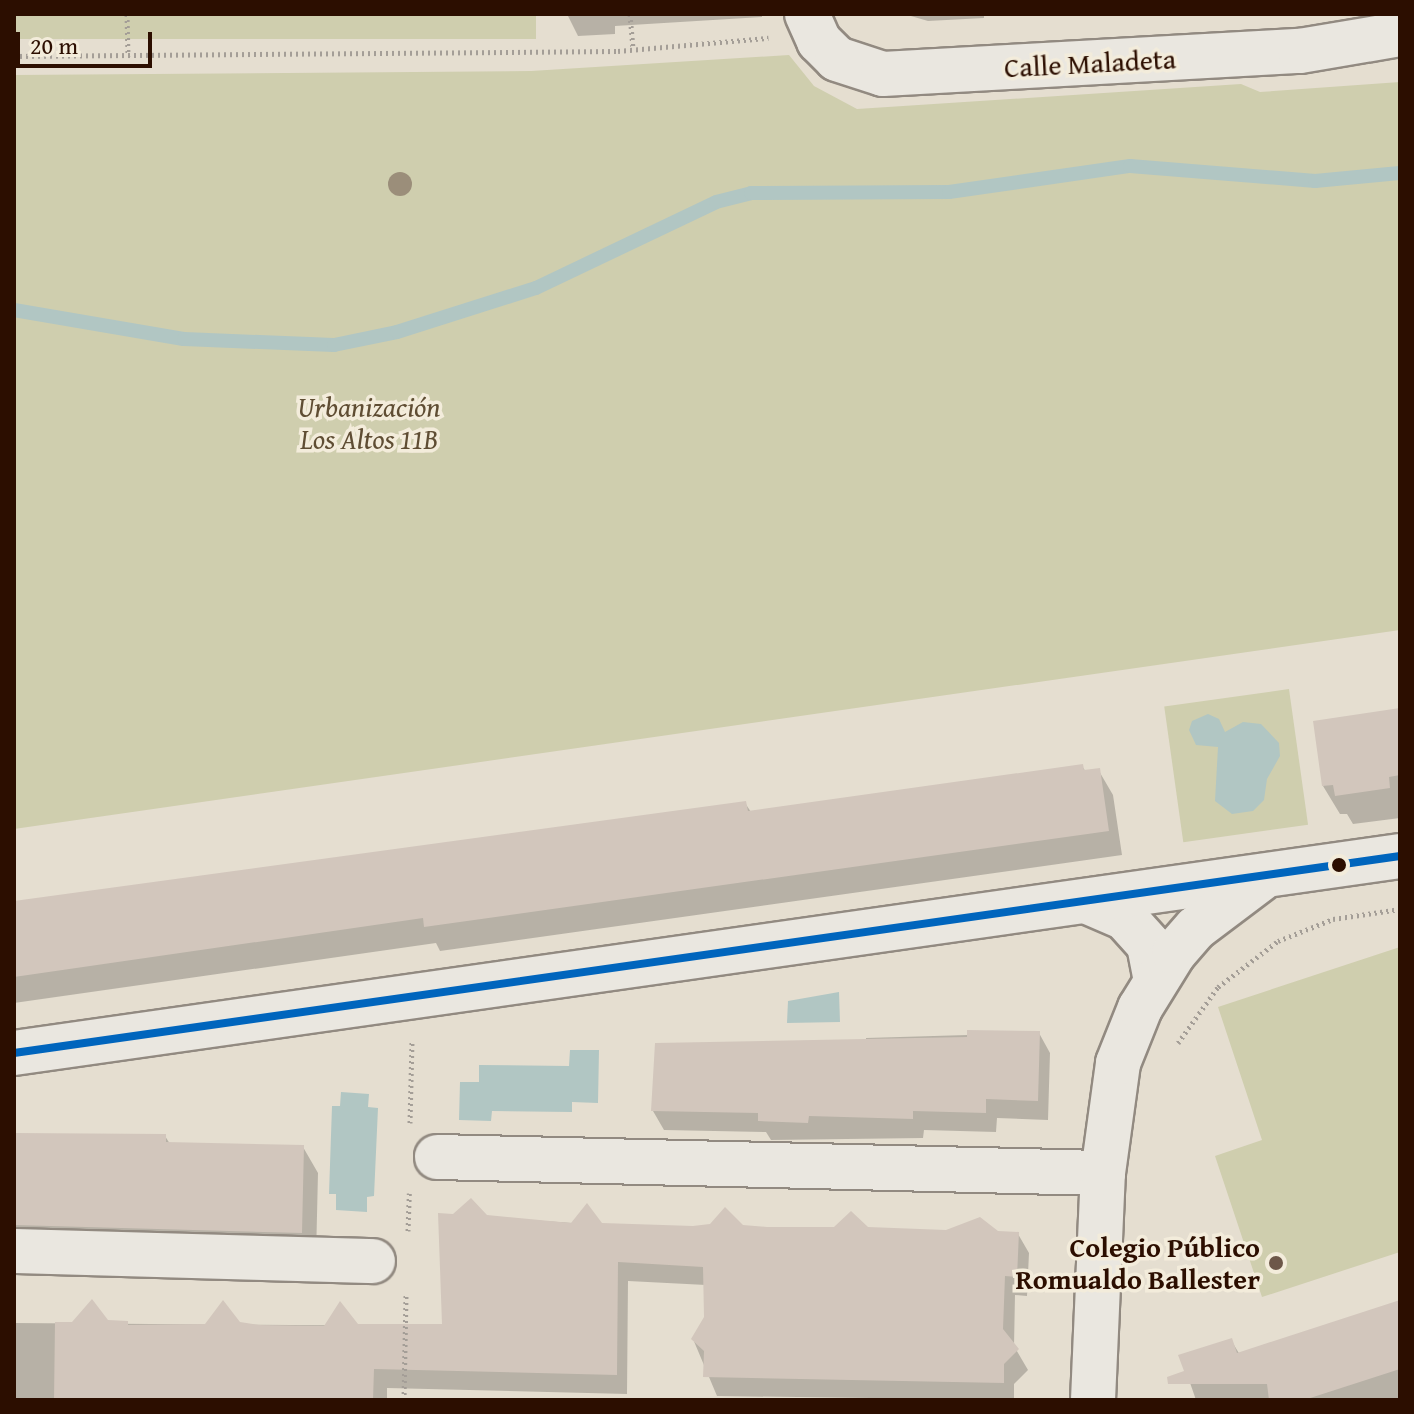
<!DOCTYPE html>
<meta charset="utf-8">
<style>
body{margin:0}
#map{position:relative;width:1414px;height:1414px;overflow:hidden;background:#e5ded0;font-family:"Gentium Book Plus",serif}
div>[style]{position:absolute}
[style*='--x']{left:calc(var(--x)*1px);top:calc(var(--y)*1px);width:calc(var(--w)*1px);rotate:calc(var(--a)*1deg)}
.green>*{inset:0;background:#cfceae;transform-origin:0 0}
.water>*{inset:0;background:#b1c6c3}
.shadow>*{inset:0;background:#0003}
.stream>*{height:14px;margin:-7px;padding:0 7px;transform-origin:7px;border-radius:7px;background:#b1c6c3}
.building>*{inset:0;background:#d2c6bc}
.path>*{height:5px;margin-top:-2.5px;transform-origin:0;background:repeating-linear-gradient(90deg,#a49e97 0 2px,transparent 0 6px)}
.roads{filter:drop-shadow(2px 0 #928a81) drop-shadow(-2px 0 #928a81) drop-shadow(0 2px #928a81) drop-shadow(0 -2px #928a81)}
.minor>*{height:44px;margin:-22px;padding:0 22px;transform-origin:22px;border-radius:22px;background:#eae7e0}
.bus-1>*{height:8px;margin:-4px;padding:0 4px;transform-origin:4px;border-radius:4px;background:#0065bd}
.trees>*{width:24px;height:24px;margin:-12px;border-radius:50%;background:#9b8e7a}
.dots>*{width:22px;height:22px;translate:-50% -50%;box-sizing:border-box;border:4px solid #f3ecdb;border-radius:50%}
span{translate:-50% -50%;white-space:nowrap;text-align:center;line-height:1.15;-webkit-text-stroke:7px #f3ecdb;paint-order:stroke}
.street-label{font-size:28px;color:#2c0e00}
.park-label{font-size:28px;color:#5f4d33;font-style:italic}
.poi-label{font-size:28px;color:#2c0e00;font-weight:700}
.right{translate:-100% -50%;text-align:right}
.frame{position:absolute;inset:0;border:16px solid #2c0e00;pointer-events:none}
.scale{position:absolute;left:16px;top:32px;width:136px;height:36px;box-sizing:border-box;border:4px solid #2c0e00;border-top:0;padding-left:10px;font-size:24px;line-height:28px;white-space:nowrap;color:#2c0e00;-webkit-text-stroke:6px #f3ecdb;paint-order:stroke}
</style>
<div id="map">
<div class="green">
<i style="left:14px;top:14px;width:522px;height:25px"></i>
<i style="clip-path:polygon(789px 55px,814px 86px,857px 109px,1241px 84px,1260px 92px,1400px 82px,1400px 630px,14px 829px,14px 75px,531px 71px)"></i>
<i style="left:1289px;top:689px;width:137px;height:126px;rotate:82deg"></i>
<i style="clip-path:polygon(1400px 947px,1400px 1252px,1262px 1297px,1215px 1156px,1262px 1140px,1218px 1007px)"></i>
</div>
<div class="water">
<i style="clip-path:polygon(1208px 714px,1219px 719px,1225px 732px,1243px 722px,1261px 724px,1279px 743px,1280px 756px,1267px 779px,1264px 800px,1253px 811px,1232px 814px,1215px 801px,1218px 747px,1196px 745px,1189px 730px,1192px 721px)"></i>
<i style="clip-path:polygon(839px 992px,840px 1022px,787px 1023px,788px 1001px)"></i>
<i style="clip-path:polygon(570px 1050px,599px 1050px,598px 1103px,572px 1102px,572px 1112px,492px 1111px,491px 1121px,459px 1120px,460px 1082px,479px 1082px,479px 1065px,569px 1066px)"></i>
<i style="clip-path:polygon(341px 1092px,369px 1094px,368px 1107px,378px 1108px,374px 1196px,367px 1197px,367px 1212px,336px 1210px,336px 1194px,329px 1194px,332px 1106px,340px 1106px)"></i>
</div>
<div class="shadow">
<i style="clip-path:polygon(567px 14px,762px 14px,762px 17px,615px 26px,615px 34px,578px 36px)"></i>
<i style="clip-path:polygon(904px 14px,984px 14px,984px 18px,928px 21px)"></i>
<i style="clip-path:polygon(1400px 710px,1400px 818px,1353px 824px,1347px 814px,1340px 814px,1323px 786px)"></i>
<i style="clip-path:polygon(1082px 766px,1086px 772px,1099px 771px,1113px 795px,1122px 855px,440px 951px,436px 943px,14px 1003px,14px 904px,745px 803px,751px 812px)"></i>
<i style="clip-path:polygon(1039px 1033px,1050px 1053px,1048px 1120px,997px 1118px,996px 1132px,924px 1130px,923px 1138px,771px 1140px,766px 1132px,664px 1130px,653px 1111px,764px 1047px,764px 1041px,866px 1043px,866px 1038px)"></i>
<i style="clip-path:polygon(14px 1134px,165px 1136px,170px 1144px,303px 1147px,318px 1173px,316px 1258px,14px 1252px)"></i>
<i style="clip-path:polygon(487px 1217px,601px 1225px,1018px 1234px,1029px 1253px,1027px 1296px,1015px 1295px,1014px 1346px,1028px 1370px,1014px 1384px,1014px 1400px,717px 1396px,693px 1339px,706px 1317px,706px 1285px,628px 1281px,627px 1394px,387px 1388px,387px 1400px,14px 1400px,14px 1323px,444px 1326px)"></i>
<i style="clip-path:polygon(1400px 1302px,1400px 1400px,1196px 1400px,1181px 1357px,1231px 1340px,1240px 1355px)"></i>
</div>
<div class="stream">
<i style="--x:14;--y:310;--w:172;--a:9.7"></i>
<i style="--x:184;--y:339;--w:150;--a:2.3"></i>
<i style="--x:334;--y:345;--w:64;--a:-11.7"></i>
<i style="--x:397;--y:332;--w:146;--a:-17.6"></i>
<i style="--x:536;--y:288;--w:199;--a:-25.5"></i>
<i style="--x:716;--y:202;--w:36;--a:-14"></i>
<i style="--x:751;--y:193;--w:198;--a:-0.3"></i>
<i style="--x:949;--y:192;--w:183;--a:-8.2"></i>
<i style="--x:1130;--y:166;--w:186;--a:4.6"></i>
<i style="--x:1315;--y:181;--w:85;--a:-5.4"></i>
</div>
<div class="building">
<i style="clip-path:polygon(1400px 708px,1400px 775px,1389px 777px,1390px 788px,1335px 796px,1333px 785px,1322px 786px,1313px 721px)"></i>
<i style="clip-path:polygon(1083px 764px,1084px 770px,1100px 768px,1109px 831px,424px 927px,423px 918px,14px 977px,14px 901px,746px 801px,748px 811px)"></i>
<i style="clip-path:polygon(967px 1030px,1040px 1031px,1038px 1101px,986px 1099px,986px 1113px,913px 1111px,913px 1119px,809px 1116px,808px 1123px,758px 1121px,758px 1113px,651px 1111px,655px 1043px,967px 1037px)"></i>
<i style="clip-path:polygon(14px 1133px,166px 1134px,166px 1142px,304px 1145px,302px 1233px,14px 1225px)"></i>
<i style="clip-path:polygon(471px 1198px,487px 1215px,571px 1223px,587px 1203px,602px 1223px,693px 1226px,710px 1224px,725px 1207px,743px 1225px,767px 1227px,834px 1227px,851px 1211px,868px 1227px,946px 1230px,980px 1217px,998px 1231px,1019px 1232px,1017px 1277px,1005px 1276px,1003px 1329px,1019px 1349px,1004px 1364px,1004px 1383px,703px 1377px,704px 1351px,691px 1339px,704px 1317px,703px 1267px,618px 1262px,617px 1375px,374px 1369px,373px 1400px,54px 1400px,55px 1322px,72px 1322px,92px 1299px,108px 1320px,128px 1321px,128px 1325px,205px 1324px,223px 1300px,240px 1322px,259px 1325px,324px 1326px,340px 1301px,358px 1324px,442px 1324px,438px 1213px,453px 1214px)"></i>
<i style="clip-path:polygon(1400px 1300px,1400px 1369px,1304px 1400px,1269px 1400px,1267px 1384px,1168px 1384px,1167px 1377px,1184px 1371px,1178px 1355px,1232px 1338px,1237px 1353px)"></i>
</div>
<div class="path">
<i style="--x:127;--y:14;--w:42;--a:88.6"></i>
<i style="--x:630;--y:14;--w:35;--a:85"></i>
<i style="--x:14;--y:56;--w:604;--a:-0.47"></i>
<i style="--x:618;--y:51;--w:151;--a:-5"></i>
<i style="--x:1178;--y:1043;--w:69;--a:-54.5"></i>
<i style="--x:1218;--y:987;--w:76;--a:-37.5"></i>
<i style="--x:1278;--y:941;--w:59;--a:-21.8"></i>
<i style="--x:1333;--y:919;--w:68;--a:-8.5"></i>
<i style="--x:410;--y:1123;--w:82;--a:-88.6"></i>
<i style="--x:408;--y:1231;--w:38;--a:-88"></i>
<i style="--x:404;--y:1400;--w:107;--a:-88.9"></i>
</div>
<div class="roads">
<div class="minor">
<i style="--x:807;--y:14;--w:30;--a:66"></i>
<i style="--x:819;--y:41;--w:25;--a:45"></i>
<i style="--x:837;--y:59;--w:48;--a:18.1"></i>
<i style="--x:883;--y:74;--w:418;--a:-3.2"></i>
<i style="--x:1300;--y:51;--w:101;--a:-9.6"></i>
<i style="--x:1086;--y:901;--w:43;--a:23.6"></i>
<i style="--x:1125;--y:918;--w:36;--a:48"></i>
<i style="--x:1149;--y:945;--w:36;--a:79"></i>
<i style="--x:14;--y:1053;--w:1400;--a:-8.09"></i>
<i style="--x:437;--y:1157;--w:666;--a:1.38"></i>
<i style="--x:14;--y:1251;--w:359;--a:1.6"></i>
<i style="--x:1093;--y:1400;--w:227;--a:-87.5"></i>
<i style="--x:1103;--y:1173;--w:111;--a:-82.2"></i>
<i style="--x:1118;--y:1063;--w:59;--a:-68.2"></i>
<i style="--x:1140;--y:1008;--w:65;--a:-58.3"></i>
<i style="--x:1174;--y:953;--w:33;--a:-49"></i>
<i style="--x:1196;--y:928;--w:81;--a:-37"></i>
</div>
</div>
<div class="bus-1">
<i style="--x:14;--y:1053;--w:1400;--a:-8.09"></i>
</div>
<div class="trees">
<i style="left:400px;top:184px"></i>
</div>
<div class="dots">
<i style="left:1339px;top:865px;background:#2c0e00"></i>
<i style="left:1276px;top:1263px;background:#6d5749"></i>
</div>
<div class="street-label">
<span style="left:1090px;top:63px;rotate:-3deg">Calle Maladeta</span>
</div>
<div class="park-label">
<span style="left:369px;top:423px">Urbanización<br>Los Altos 11B</span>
</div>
<div class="poi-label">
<span class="right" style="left:1260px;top:1263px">Colegio Público<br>Romualdo Ballester</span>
</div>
<div class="frame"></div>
<div class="scale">20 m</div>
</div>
